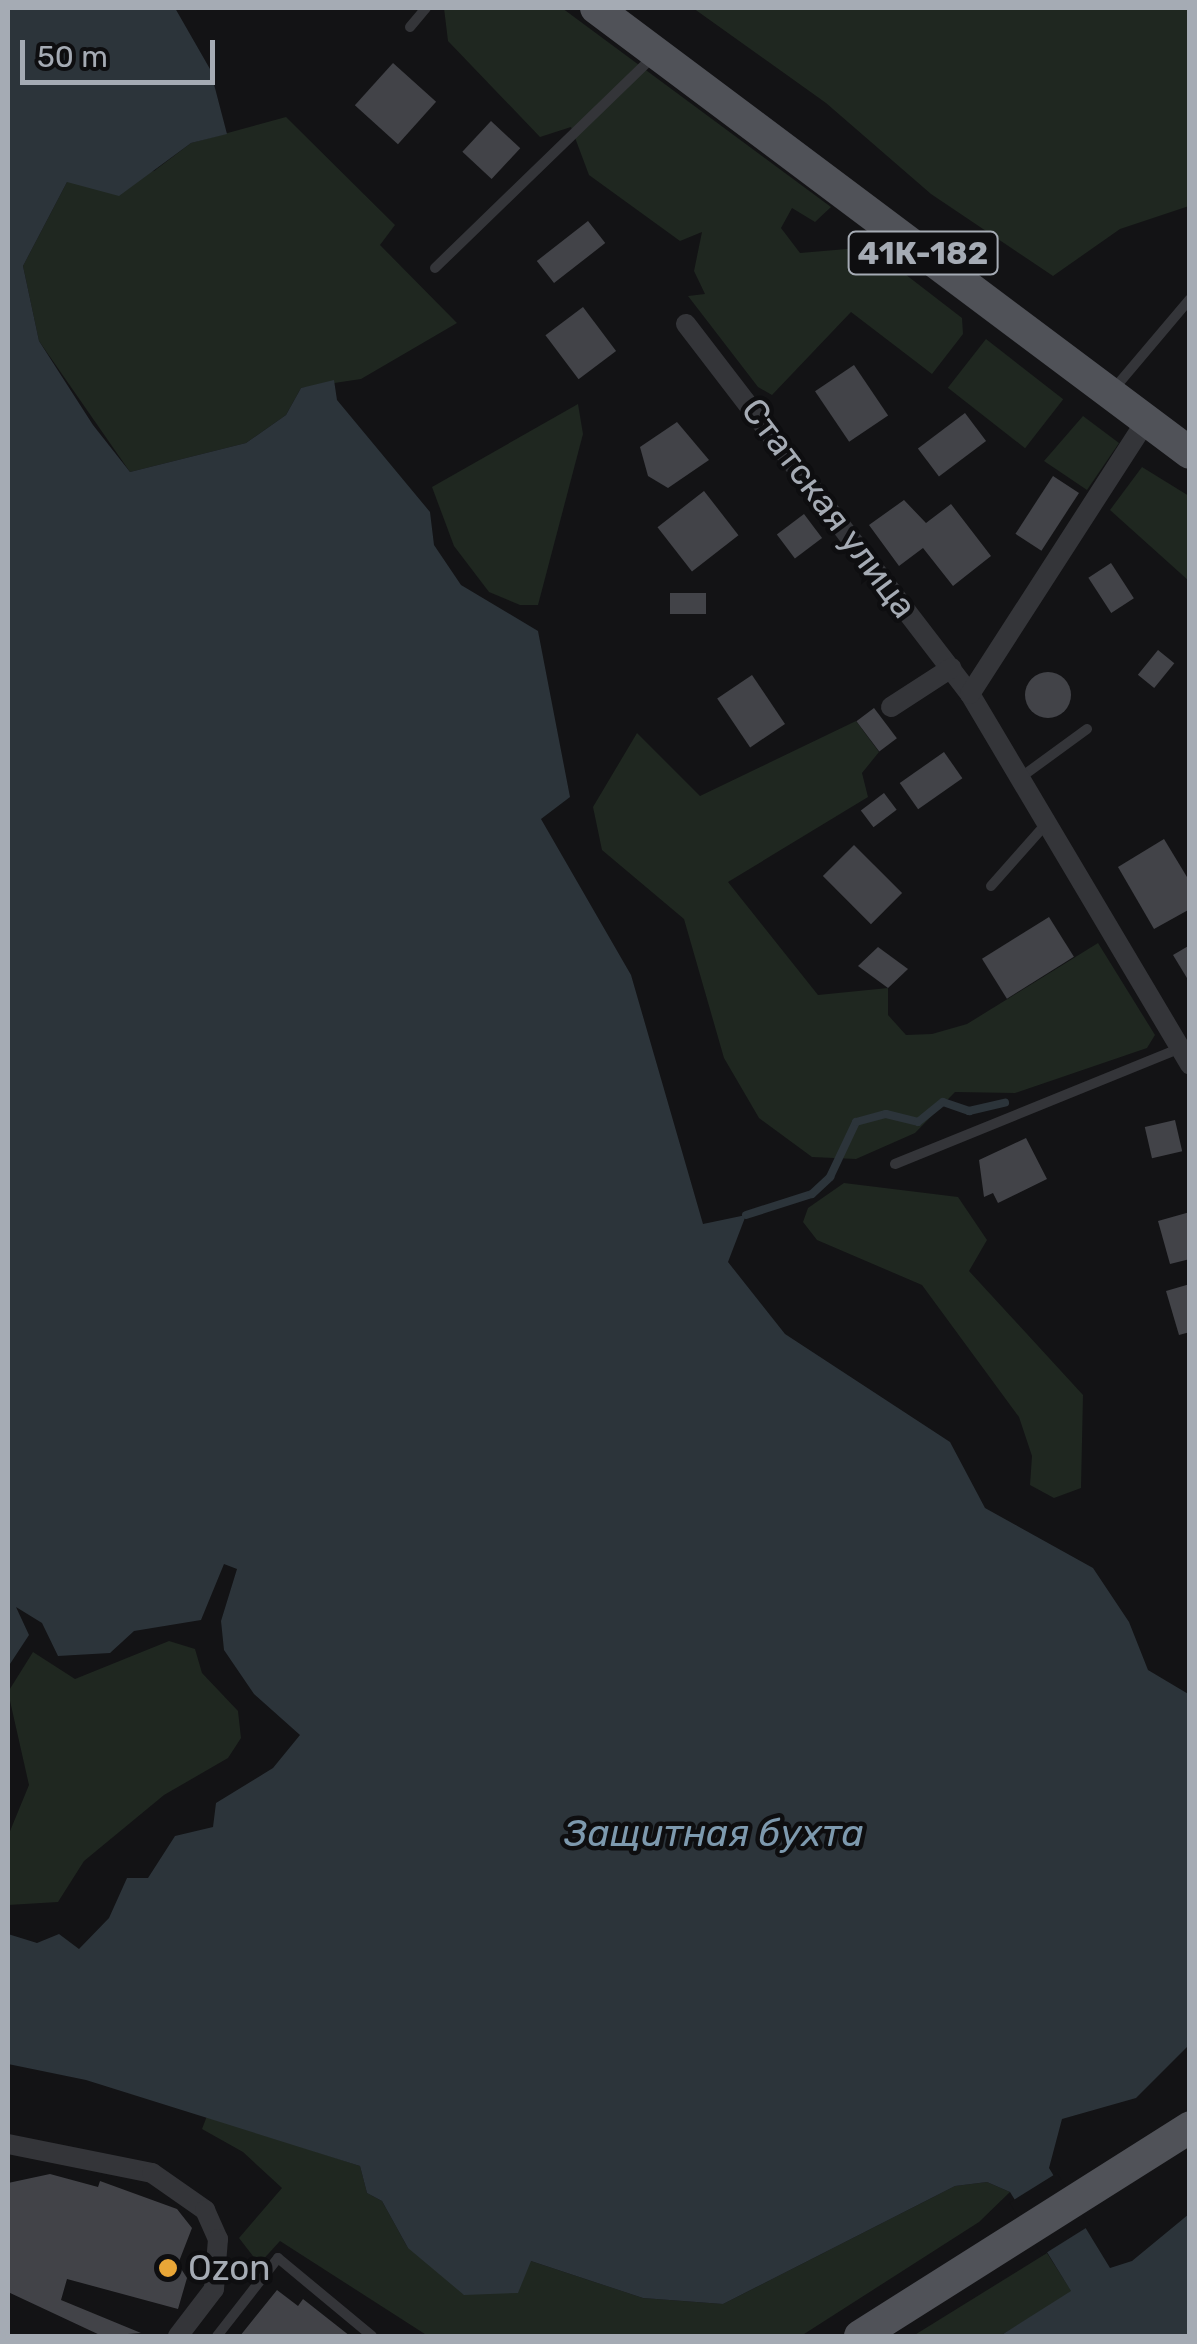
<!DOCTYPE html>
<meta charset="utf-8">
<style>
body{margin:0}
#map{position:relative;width:1197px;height:2344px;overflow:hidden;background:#131315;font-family:Rubik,sans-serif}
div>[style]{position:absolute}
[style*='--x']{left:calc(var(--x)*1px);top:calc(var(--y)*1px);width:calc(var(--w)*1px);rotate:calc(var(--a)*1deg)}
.green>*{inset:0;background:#1f2720;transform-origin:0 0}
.water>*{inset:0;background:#2c343a}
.pier>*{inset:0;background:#131315;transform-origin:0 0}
.stream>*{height:8px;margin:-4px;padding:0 4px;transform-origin:4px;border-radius:4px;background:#2c343a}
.building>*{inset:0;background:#424348;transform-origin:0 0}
.round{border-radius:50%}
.service>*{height:10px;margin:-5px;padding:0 5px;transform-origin:5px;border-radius:5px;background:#343539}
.minor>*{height:20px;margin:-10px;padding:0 10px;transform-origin:10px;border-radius:10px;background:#343539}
.primary>*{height:32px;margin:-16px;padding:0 16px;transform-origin:16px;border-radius:16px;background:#505258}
.dots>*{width:28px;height:28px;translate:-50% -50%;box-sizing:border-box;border:5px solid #0e0e10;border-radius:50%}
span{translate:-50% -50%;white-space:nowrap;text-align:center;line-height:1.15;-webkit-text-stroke:9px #0e0e10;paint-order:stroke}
.shield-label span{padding:2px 8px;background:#0e0e10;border:2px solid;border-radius:8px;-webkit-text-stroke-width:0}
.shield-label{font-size:32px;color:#a5abb4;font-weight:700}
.street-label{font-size:35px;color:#a5abb4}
.poi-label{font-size:35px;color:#a5abb4}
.left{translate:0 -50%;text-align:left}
.water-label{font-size:38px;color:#7d99ae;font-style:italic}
.frame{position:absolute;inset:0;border:10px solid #a5abb4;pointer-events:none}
.scale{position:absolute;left:20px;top:40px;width:195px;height:45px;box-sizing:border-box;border:5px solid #a5abb4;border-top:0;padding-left:12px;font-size:30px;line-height:35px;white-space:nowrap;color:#a5abb4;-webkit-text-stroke:8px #0e0e10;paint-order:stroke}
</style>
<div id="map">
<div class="green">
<i style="clip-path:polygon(444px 8px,562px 8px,831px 207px,815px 222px,792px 208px,781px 228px,800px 253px,870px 247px,962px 318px,963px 334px,932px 374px,851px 312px,772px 395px,758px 387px,688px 296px,705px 294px,694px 271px,702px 232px,680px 241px,589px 175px,571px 127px,540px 137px,448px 41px)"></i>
<i style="clip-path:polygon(693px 8px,1189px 8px,1189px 206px,1120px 229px,1053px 276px,931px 194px,826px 103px)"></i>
<i style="clip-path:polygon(286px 117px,395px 225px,380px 245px,457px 323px,361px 379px,301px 388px,286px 415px,246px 443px,130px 472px,39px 341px,23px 266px,67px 182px,154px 171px,191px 143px)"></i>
<i style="left:986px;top:339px;width:98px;height:62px;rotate:38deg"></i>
<i style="clip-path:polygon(578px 404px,583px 434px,538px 605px,520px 605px,489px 592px,454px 546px,432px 487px)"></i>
<i style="clip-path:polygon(1083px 416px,1119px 443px,1087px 490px,1044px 461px)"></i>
<i style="clip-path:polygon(1142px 467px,1189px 496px,1189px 581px,1110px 510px)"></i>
<i style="clip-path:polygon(856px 721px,879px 752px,862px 773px,868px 797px,728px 882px,818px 995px,888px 988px,888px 1015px,906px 1035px,932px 1034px,967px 1024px,1098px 943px,1155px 1035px,1147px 1048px,1015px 1093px,955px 1092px,915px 1133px,856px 1159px,812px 1157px,759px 1118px,724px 1058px,684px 919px,602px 850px,593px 807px,637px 733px,700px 796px)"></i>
<i style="clip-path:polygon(844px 1183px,958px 1197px,987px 1240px,969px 1271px,1083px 1395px,1081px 1488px,1054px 1498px,1030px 1485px,1032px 1456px,1019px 1417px,922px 1285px,817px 1240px,803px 1222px,808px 1208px)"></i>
<i style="clip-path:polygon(169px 1641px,195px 1649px,202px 1673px,238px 1711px,241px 1738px,228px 1758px,164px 1795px,84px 1861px,58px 1902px,8px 1905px,8px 1836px,29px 1785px,8px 1692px,33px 1652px,75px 1679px)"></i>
<i style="clip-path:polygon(207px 2116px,360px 2166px,367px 2193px,382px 2201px,408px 2248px,531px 2261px,643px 2298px,723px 2304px,955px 2186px,987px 2182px,1010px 2192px,979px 2222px,801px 2336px,428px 2336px,280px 2241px,259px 2264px,239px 2238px,282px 2188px,243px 2152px,202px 2129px)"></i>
<i style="clip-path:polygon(1047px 2253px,1072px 2292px,1000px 2336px,913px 2336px)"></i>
</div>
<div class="water">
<i style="clip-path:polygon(8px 8px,175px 8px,210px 69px,227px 134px,191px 143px,119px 196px,67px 182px,23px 266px,39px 341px,93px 425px,130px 472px,246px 443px,286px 415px,301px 388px,334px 380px,337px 400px,430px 512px,434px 545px,461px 585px,538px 631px,570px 797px,541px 819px,631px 975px,703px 1224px,746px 1215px,728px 1262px,785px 1334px,950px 1442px,985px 1508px,1093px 1568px,1129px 1622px,1148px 1670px,1190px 1695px,1189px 2045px,1136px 2098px,1062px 2119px,1049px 2168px,1110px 2268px,1132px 2261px,1189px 2214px,1189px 2336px,1000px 2336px,1071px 2291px,1010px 2192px,987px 2182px,955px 2186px,723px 2304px,643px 2298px,531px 2261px,518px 2293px,464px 2295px,408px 2248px,382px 2201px,367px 2193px,360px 2166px,86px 2080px,8px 2064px,8px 1934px,37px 1943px,59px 1934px,79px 1949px,109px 1918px,127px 1878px,148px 1878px,175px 1836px,213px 1827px,216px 1803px,273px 1768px,300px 1735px,254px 1694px,224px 1650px,221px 1621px,237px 1569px,224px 1564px,201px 1620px,134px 1631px,110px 1653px,58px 1656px,42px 1623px,16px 1607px,29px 1635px,8px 1667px)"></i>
</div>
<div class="pier">
<i style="left:1057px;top:2173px;width:62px;height:56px;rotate:58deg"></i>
</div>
<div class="stream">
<i style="--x:746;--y:1215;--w:69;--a:-17.7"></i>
<i style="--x:812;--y:1194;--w:25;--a:-43"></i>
<i style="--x:830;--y:1177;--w:61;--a:-64.7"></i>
<i style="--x:856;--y:1122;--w:31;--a:-15"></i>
<i style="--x:886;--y:1114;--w:33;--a:14"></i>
<i style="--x:918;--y:1122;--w:32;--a:-39"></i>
<i style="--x:943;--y:1102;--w:28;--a:19"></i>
<i style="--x:969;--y:1111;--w:37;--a:-13"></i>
</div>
<div class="building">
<i style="left:393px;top:63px;width:58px;height:57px;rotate:42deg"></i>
<i style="left:491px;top:121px;width:40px;height:42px;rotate:43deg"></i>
<i style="left:588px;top:221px;width:28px;height:65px;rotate:52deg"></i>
<i style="left:583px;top:307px;width:55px;height:47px;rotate:53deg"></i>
<i style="left:854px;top:365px;width:61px;height:47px;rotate:56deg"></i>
<i style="left:965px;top:413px;width:35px;height:59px;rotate:53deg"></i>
<i style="clip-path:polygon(677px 422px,709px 460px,668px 488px,648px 476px,640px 447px)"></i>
<i style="left:1053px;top:476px;width:31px;height:69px;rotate:33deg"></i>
<i style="left:704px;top:491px;width:56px;height:59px;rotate:52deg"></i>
<i style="clip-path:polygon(904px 500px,926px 523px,951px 504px,991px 556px,953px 586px,923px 548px,899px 566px,869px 525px)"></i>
<i style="left:804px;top:514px;width:30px;height:34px;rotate:53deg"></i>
<i style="left:1111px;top:563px;width:42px;height:27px;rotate:57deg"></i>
<i style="left:670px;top:593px;width:36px;height:21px"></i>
<i style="left:1158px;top:650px;width:21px;height:32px;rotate:39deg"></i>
<i class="round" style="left:1025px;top:672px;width:46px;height:46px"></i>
<i style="left:752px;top:675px;width:59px;height:42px;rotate:56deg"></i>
<i style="left:874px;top:708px;width:38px;height:22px;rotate:53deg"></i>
<i style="left:944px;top:752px;width:32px;height:54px;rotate:55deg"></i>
<i style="left:884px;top:793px;width:21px;height:29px;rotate:53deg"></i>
<i style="clip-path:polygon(1164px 839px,1190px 882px,1190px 909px,1154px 929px,1118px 867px)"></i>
<i style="left:854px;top:845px;width:68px;height:44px;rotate:45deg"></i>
<i style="left:1049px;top:917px;width:47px;height:79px;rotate:58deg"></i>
<i style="clip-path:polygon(1190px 945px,1190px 983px,1173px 955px)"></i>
<i style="clip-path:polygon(878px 947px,908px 969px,888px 988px,858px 966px)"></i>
<i style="left:1175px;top:1120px;width:32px;height:31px;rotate:77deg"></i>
<i style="clip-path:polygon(1026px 1138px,1047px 1179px,998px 1203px,993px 1193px,984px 1197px,979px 1160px)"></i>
<i style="clip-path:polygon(1190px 1212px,1190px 1259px,1170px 1264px,1158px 1221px)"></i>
<i style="clip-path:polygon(1190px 1284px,1190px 1332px,1179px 1335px,1166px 1291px)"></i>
<i style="clip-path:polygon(50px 2174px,98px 2187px,100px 2181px,177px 2209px,192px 2228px,178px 2264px,187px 2278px,178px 2309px,67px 2279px,61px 2300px,141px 2333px,102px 2336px,8px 2292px,8px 2183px)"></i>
<i style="clip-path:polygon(277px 2290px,298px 2306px,303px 2299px,350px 2336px,240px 2336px)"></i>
</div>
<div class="service">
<i style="--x:410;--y:27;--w:25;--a:-50"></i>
<i style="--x:435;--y:268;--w:302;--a:-44.1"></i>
<i style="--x:1113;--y:390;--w:119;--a:-49.8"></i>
<i style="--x:1024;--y:775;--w:78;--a:-36.1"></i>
<i style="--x:991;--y:886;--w:84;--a:-48.4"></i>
<i style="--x:895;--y:1164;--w:308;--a:-22.1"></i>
<i style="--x:217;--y:2336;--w:99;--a:-52"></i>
<i style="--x:278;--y:2258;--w:122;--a:39.7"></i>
</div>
<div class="minor">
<i style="--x:686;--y:324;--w:466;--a:52.5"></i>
<i style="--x:970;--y:694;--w:431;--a:59.3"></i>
<i style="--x:970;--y:694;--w:323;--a:-57.2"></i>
<i style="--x:891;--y:707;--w:72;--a:-33"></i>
<i style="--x:8;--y:2144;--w:147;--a:11.4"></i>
<i style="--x:152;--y:2173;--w:65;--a:34.9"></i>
<i style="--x:205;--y:2210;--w:32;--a:66"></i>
<i style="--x:218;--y:2239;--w:50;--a:94.6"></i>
<i style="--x:214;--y:2289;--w:59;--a:127.5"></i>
</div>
<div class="primary">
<i style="--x:596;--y:8;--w:742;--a:36.84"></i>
<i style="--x:860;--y:2336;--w:391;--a:-32.3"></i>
</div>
<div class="dots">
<i style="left:168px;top:2268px;background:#e9a637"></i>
</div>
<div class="shield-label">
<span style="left:923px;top:253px">41К-182</span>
</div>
<div class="street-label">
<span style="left:829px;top:508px;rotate:53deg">Статская улица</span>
</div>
<div class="poi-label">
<span class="left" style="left:188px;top:2268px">Ozon</span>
</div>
<div class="water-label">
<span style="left:714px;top:1834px">Защитная бухта</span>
</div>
<div class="frame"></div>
<div class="scale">50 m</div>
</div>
